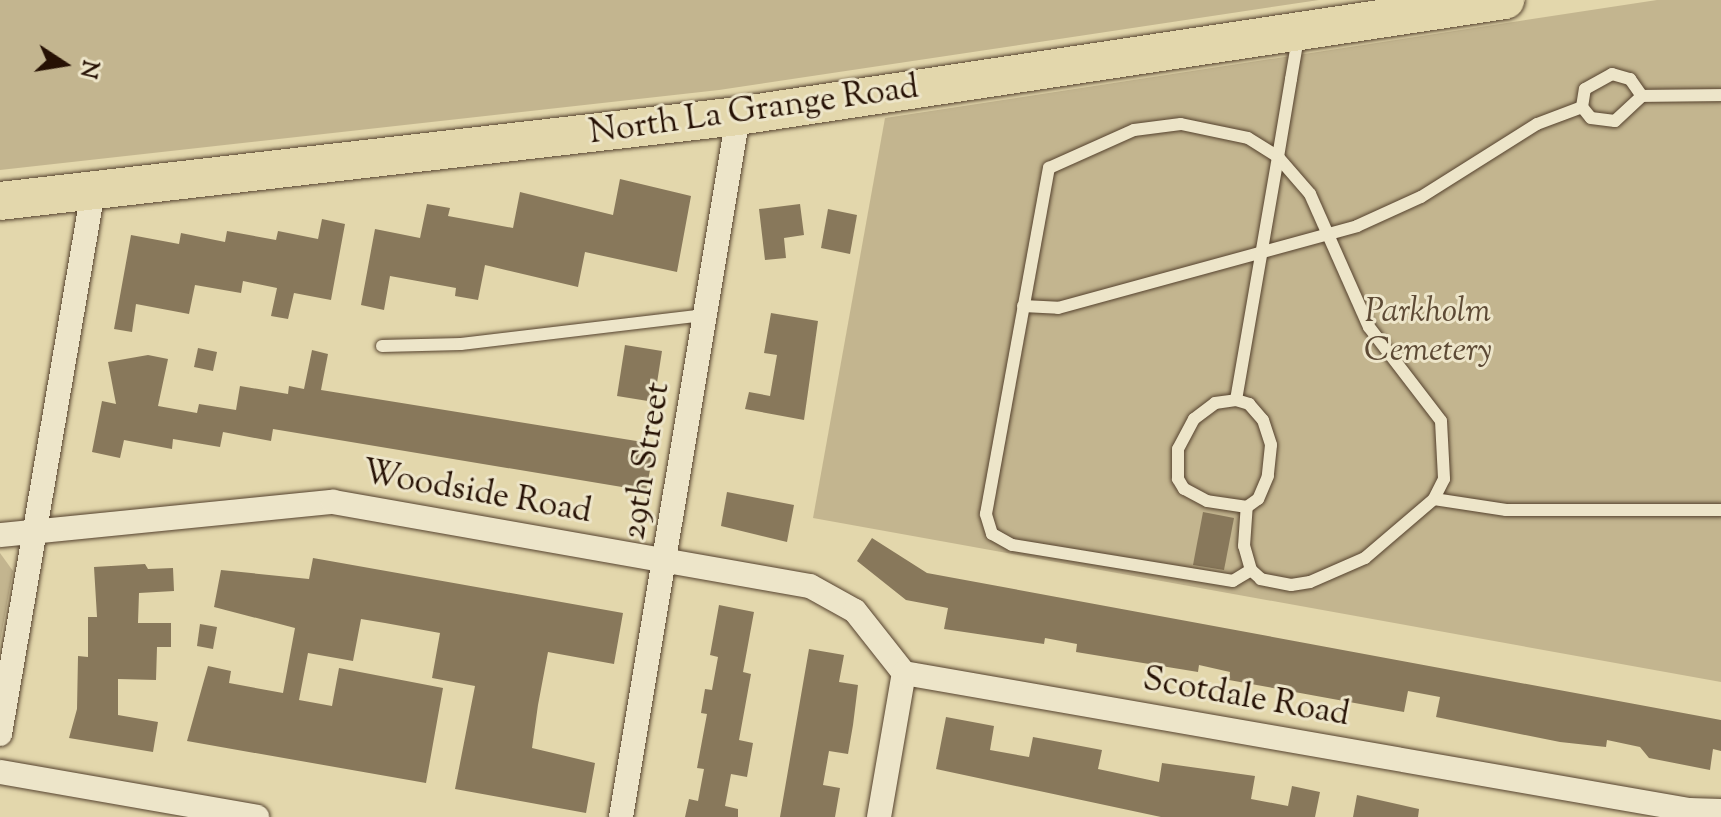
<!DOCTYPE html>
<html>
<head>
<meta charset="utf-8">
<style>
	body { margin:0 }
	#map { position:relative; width:1721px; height:817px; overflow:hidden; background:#e3d7ac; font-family:"Sorts Mill Goudy",serif }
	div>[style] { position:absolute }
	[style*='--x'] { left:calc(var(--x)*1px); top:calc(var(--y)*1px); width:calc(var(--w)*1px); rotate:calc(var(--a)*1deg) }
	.green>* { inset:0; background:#c3b58f }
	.building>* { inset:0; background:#88785b }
	.roads { filter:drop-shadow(0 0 2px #55422e) drop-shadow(0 0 2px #55422e) }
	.lane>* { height:12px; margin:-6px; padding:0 6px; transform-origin:6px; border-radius:6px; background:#ede5c9 }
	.street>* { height:24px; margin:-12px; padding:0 12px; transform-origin:12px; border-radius:12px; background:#ede5c9 }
	.primary>* { height:38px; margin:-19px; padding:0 19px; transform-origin:19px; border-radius:19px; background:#e3d7ac }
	span { translate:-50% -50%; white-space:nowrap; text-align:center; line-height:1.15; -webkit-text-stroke:6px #ede5c9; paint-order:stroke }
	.street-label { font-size:34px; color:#261104 }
	.park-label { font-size:34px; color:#5d4a35; font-style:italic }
	.north { position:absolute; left:24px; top:24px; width:80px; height:80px; -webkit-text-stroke:6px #ede5c9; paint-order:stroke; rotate:102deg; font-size:22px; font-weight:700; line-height:32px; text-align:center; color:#261104 }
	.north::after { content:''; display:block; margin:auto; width:28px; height:36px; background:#261104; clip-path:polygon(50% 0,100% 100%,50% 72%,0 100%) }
</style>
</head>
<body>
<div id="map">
	<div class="green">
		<i style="clip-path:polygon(0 0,1319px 0,719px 90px,0 170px)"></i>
		<i style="clip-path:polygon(1657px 0,1721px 0,1721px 682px,813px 518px,885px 118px)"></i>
		<i style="clip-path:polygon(0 553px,13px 571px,0 642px)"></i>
	</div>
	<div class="building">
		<i style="clip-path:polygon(620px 179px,691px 196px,677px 272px,585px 252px,578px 287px,485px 265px,478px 300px,455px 296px,456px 288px,390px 276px,384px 310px,361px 305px,375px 229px,420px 238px,427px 204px,450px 208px,448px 216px,513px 228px,520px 192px,613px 215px)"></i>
		<i style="clip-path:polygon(800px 204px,804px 235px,784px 238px,786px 258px,765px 260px,759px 209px)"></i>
		<i style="clip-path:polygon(828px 209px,857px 215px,850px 254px,821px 248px)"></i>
		<i style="clip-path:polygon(322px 219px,345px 224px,331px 300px,294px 293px,288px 319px,271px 316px,277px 288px,243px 281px,241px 293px,195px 285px,189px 314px,136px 304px,132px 332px,114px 329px,131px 235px,179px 244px,181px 233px,225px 242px,227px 231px,276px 240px,278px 231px,318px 239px)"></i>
		<i style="clip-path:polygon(771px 313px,818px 321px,804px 420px,745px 409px,749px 392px,770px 396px,777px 355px,764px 353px)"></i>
		<i style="clip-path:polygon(625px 345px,662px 351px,654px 402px,617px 396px)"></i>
		<i style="clip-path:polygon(198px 348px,217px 352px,213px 371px,194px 367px)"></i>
		<i style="clip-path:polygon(312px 350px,328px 354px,321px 390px,655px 444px,646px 491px,273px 429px,271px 441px,223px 432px,220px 447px,173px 439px,172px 449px,124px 440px,120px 458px,92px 452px,102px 401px,116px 404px,108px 362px,148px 355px,168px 359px,158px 406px,197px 413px,199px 404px,236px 410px,240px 386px,288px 394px,289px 386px,304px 389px)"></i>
		<i style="clip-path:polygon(727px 492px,794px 505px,787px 542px,721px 526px)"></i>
		<i style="clip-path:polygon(1203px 512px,1234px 518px,1224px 570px,1193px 565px)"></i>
		<i style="clip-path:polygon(872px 538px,927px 573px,1721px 720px,1721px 751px,1713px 749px,1710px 770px,1649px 758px,1640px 747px,1607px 740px,1606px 747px,1560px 742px,1436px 717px,1440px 697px,1408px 691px,1404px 712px,1229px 680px,1230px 672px,1199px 665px,1198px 672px,1076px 652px,1077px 644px,1045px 638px,1044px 644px,944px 629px,948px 608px,906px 600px,857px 561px)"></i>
		<i style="clip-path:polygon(313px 558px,623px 613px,614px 664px,548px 652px,538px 705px,532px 748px,595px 763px,586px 813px,455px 789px,475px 686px,432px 678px,440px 633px,385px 623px,361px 619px,353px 661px,308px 653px,299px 700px,332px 706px,339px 668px,443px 688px,426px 783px,187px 741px,208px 666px,231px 671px,229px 683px,283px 693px,295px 628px,214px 607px,221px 570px,309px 579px)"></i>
		<i style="clip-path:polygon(145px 564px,148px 569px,173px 568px,174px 591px,139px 593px,138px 623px,171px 623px,171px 647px,157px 647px,156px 680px,118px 679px,118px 715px,158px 722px,153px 752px,69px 738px,77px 709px,78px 656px,88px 657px,88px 617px,97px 617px,94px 567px)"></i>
		<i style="clip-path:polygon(719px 605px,754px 612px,743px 672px,751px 674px,739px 740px,753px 743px,747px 777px,731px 774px,725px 806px,738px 809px,738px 817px,685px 817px,689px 799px,698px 801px,704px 769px,697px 768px,707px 714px,701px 713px,705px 689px,712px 690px,718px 657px,710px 655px)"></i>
		<i style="clip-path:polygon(200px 624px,217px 627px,213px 649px,197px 646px)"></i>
		<i style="clip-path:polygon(809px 649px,844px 655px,839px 682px,858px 685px,853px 725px,848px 754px,829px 751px,823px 785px,840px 788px,835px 817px,780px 817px)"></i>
		<i style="clip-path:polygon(946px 717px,994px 726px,990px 750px,1029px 757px,1033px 737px,1102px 750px,1098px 769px,1159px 782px,1162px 763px,1255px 776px,1251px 799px,1288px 806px,1292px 786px,1320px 792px,1315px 817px,1161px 817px,936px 769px)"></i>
		<i style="clip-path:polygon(1357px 795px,1419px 809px,1418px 817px,1353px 817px)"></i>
	</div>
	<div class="roads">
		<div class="lane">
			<i style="--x:1582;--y:107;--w:18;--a:-81"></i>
			<i style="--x:1585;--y:89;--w:31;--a:-29"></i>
			<i style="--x:1612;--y:74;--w:19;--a:16"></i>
			<i style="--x:1630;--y:79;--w:21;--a:55"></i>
			<i style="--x:1023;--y:306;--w:35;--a:3"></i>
			<i style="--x:1058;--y:308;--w:310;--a:-15.3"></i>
			<i style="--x:1357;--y:226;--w:70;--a:-24.4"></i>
			<i style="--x:1421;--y:197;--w:137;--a:-32.2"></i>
			<i style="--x:1537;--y:124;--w:48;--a:-20.7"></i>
			<i style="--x:1582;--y:107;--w:14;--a:51"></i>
			<i style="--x:1591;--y:118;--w:24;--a:7"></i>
			<i style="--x:1615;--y:121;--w:37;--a:-43"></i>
			<i style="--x:1642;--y:96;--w:79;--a:-0.7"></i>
			<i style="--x:382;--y:346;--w:79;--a:-1.5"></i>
			<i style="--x:461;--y:344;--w:246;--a:-6.8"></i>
			<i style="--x:1236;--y:400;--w:14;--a:17"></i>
			<i style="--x:1249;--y:404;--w:21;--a:49"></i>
			<i style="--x:1263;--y:420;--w:26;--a:72"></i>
			<i style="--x:1271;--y:445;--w:31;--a:96"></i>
			<i style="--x:1268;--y:476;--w:25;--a:113"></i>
			<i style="--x:1258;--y:499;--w:14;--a:144"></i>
			<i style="--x:1434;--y:499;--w:73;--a:8.7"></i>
			<i style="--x:1506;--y:510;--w:215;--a:0"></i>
			<i style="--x:1251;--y:570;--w:21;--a:149"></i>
			<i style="--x:1233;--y:581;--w:224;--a:-170.7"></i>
			<i style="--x:1012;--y:545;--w:23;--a:-151"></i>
			<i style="--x:992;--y:534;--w:21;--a:-107"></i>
			<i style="--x:986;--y:514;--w:352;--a:-79.7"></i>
			<i style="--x:1049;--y:168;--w:93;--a:-24.1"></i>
			<i style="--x:1134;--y:130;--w:47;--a:-7.3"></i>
			<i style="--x:1181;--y:124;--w:68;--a:11.8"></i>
			<i style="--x:1248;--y:138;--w:36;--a:32"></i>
			<i style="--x:1278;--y:157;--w:49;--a:49.1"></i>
			<i style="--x:1310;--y:194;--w:145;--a:66.1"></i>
			<i style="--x:1369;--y:327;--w:118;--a:52.5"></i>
			<i style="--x:1441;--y:421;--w:58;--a:87"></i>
			<i style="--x:1444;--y:479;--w:22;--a:117"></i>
			<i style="--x:1434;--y:499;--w:91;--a:139.5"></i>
			<i style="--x:1365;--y:558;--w:60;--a:156.4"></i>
			<i style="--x:1310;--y:582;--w:19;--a:171"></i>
			<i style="--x:1291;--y:585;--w:31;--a:-169"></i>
			<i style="--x:1261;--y:579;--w:13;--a:-138"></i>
			<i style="--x:1251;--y:570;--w:25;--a:-106"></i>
			<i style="--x:1244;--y:546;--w:39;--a:-86"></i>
			<i style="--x:1247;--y:507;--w:40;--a:-171.5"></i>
			<i style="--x:1207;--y:501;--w:26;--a:-152"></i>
			<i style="--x:1184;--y:489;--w:12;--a:-121"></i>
			<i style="--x:1178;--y:479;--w:30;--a:-90"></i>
			<i style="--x:1178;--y:449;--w:34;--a:-62"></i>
			<i style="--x:1194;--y:419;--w:26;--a:-37"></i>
			<i style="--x:1215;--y:403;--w:21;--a:-8"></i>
			<i style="--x:1236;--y:400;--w:247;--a:-80.2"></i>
			<i style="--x:1278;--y:157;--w:79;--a:-80.5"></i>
			<i style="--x:1291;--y:79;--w:42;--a:-80.3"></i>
		</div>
		<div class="street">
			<i style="--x:0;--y:535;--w:335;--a:-5.7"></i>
			<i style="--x:333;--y:502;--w:484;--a:10"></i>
			<i style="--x:810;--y:586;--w:51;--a:29.1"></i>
			<i style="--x:855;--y:611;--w:79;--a:51.7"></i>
			<i style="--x:0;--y:734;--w:551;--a:-80.28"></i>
			<i style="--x:0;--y:772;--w:261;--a:9.9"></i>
			<i style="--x:621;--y:817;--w:711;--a:-80.52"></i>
			<i style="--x:879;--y:817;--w:146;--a:-80.2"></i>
			<i style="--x:904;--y:673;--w:797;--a:9.9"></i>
			<i style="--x:1689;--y:810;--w:32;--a:2"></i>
		</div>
		<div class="primary">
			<i style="--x:0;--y:201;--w:743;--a:-6.57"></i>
			<i style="--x:738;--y:116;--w:776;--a:-8.6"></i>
		</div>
	</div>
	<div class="street-label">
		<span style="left:754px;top:111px;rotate:-8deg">North La Grange Road</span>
		<span style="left:647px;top:461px;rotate:-81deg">29th Street</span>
		<span style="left:477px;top:493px;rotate:10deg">Woodside Road</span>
		<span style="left:1246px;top:698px;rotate:10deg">Scotdale Road</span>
	</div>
	<div class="park-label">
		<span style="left:1428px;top:332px">Parkholm<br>Cemetery</span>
	</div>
	<div class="north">N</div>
</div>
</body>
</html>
